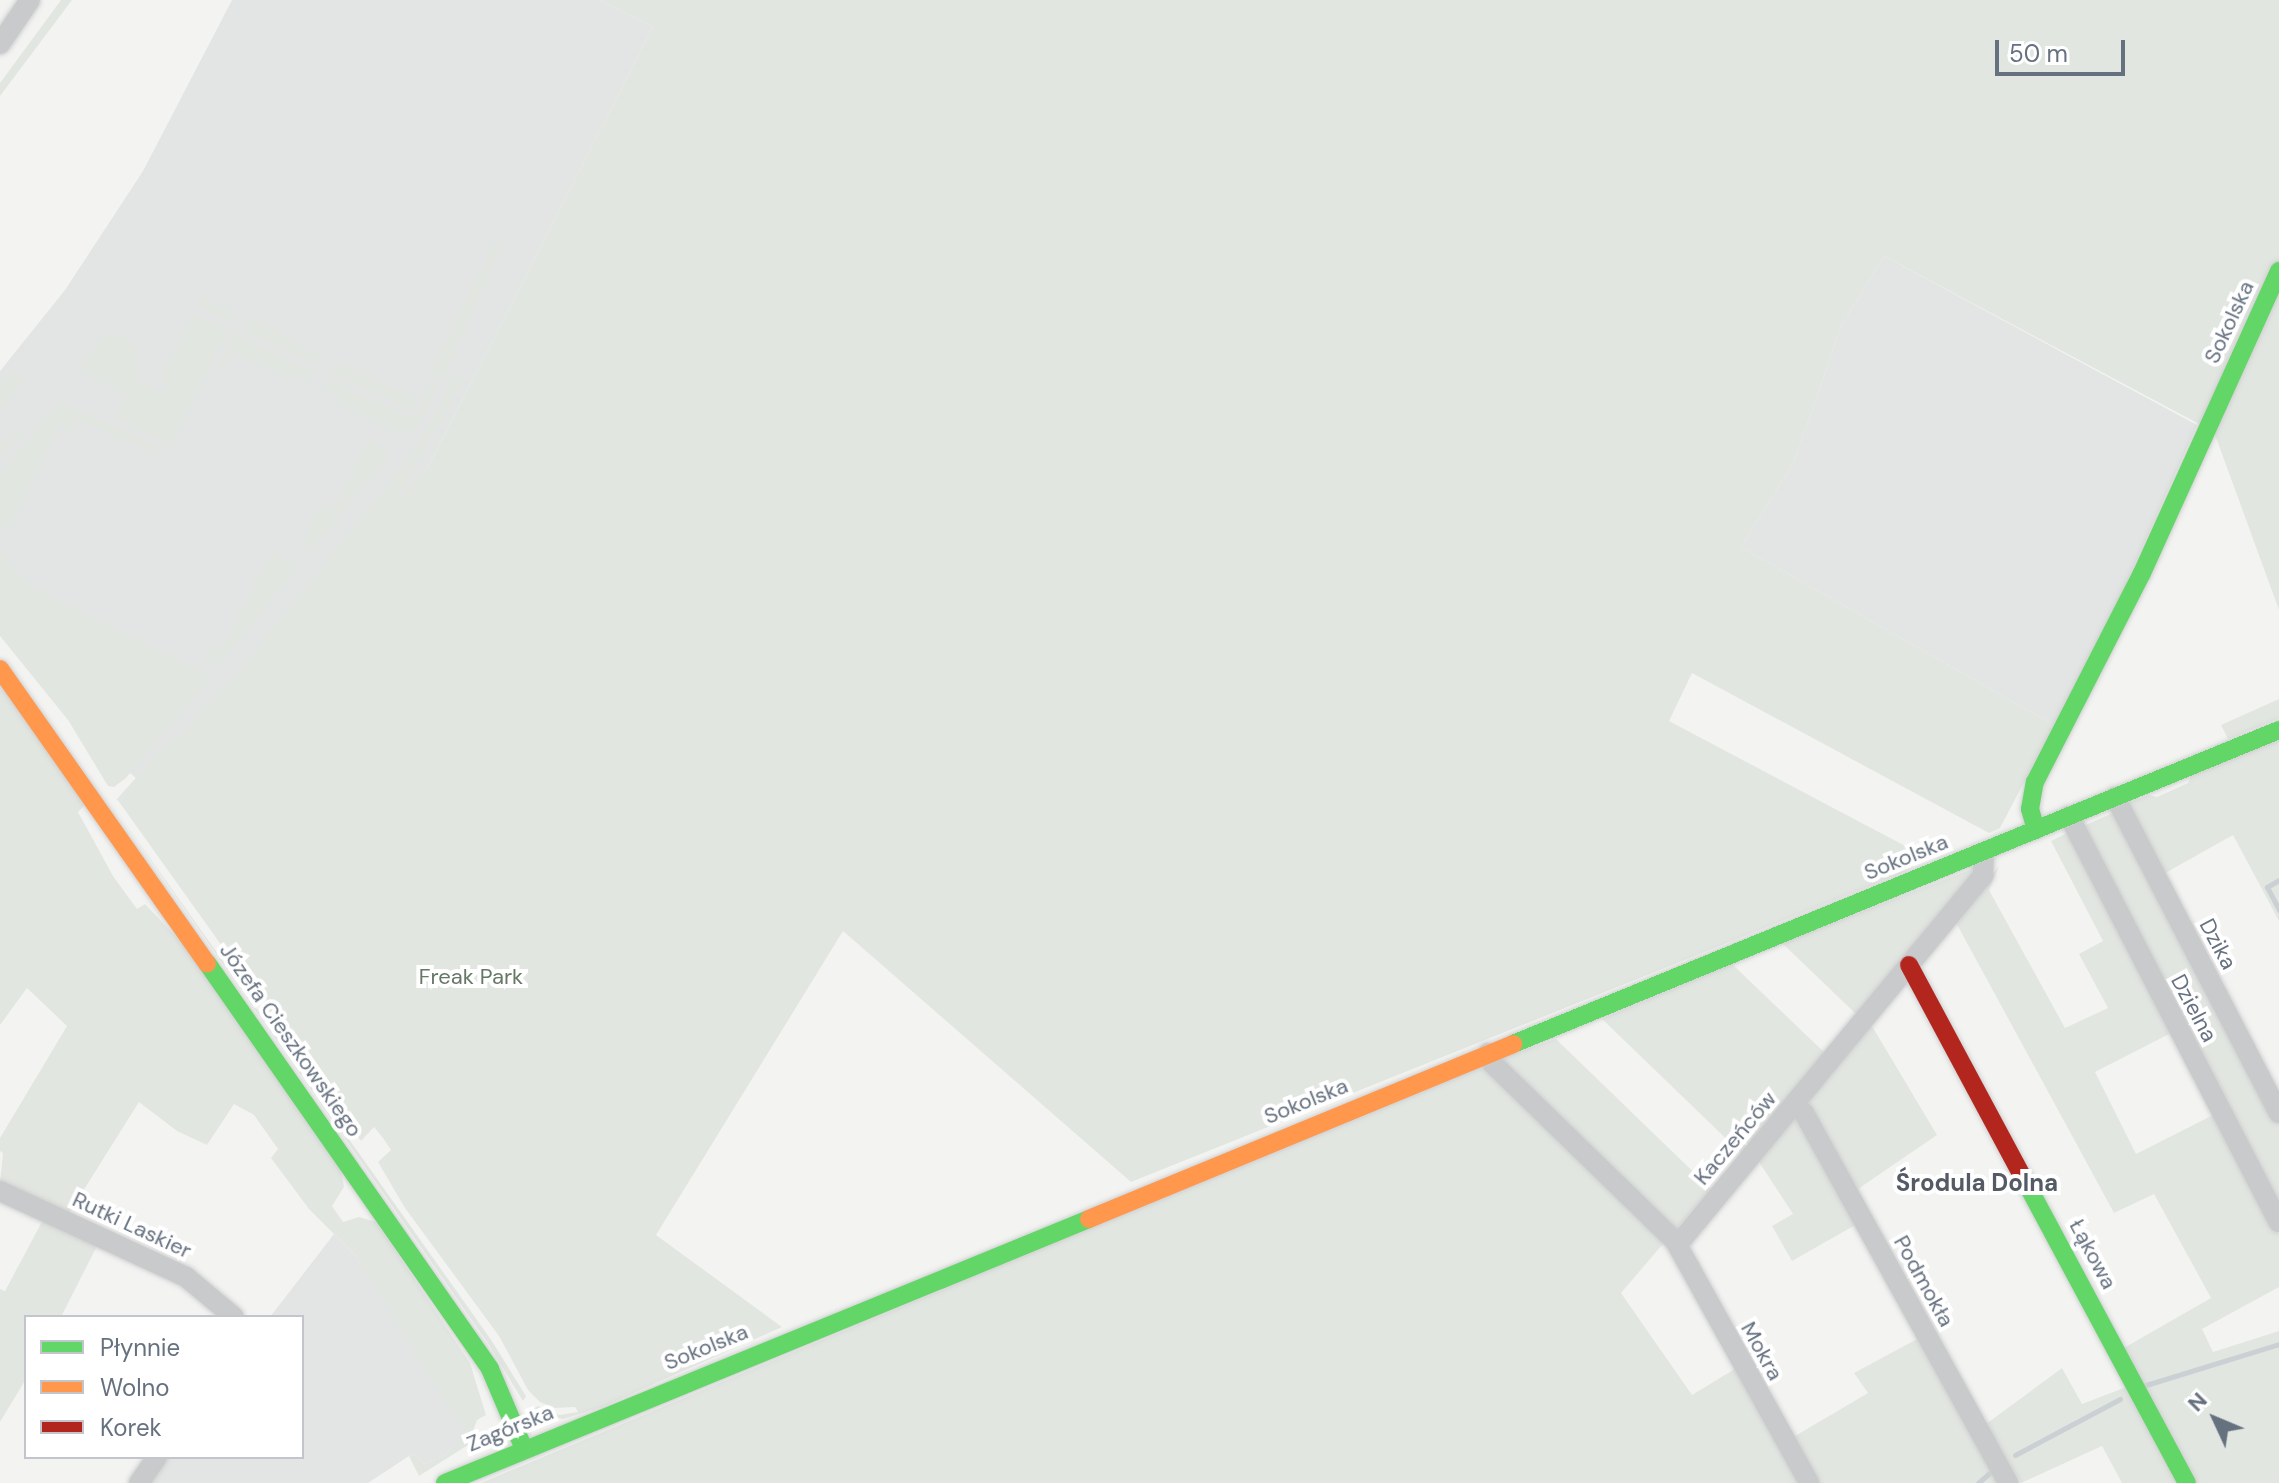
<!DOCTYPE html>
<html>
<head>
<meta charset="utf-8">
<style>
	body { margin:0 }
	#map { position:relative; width:2279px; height:1483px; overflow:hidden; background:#f3f4f2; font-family:"DM Sans",sans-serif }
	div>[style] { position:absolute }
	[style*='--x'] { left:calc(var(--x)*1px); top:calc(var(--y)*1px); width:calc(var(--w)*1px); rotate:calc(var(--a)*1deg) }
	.built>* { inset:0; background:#e3e5e5 }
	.green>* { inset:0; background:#e2e6e1 }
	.stream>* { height:5px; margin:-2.5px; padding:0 2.5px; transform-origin:2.5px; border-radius:2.5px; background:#cad0d3 }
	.roads { filter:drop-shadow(0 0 2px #cfd0d0) drop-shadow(0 0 2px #cfd0d0) }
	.street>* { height:20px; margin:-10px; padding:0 10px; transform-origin:10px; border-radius:10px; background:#c9cacc }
	.fast>* { height:18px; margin:-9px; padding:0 9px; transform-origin:9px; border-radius:9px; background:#63d668 }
	.slow>* { height:18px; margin:-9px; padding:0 9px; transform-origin:9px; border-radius:9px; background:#ff974d }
	.jam>* { height:18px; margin:-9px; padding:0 9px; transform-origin:9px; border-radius:9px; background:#b3261e }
	span { translate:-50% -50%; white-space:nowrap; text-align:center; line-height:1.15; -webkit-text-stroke:8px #fff; paint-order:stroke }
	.street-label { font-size:22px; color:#667180 }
	.park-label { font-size:22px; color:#667765 }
	.neighbourhood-label { font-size:24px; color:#545b65; font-weight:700 }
	.legend { position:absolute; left:24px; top:1315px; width:280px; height:144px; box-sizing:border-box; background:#fff; border:2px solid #c2c6cc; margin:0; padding:10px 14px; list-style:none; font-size:24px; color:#667180 }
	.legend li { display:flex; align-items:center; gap:16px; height:40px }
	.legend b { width:40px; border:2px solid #c2c6cc }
	.north { position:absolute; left:2175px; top:1379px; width:80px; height:80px; -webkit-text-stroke:6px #fff; paint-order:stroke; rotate:314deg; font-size:22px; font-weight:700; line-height:32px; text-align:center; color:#667180 }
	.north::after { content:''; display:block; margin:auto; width:28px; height:36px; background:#667180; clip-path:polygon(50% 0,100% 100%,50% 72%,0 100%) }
	.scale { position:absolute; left:1995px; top:40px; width:130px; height:36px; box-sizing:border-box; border:4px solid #667180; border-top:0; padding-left:10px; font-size:24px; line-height:28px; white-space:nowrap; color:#667180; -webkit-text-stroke:6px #fff; paint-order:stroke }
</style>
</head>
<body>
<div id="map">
	<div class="built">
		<i style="clip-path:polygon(232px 0,599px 0,653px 27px,429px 465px,153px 793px,130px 773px,0 591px,0 371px,65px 290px,143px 171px)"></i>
		<i style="clip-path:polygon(1884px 256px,2197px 425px,2102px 637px,2054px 725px,1741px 547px,1794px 462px,1841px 327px)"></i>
		<i style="clip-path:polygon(334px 1234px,356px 1256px,391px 1309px,466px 1434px,445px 1455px,424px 1464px,416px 1454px,409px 1456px,368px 1483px,149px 1483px,168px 1457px,302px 1457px,302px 1317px,270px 1317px)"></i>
	</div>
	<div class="green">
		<i style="clip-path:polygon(61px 0,72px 0,0 96px,0 83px)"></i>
		<i style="clip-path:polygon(599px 0,2279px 0,2279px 610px,2214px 432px,1884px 256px,1841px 327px,1794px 462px,1741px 547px,2054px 725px,2000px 828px,1989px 833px,1692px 673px,1669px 721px,1928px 858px,1904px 872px,1131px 1182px,843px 931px,656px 1235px,782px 1327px,602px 1407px,563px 1419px,540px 1414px,533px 1409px,538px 1406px,559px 1415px,578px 1412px,575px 1407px,555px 1408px,540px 1402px,528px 1390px,499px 1336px,405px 1208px,378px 1162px,391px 1150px,383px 1138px,374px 1127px,361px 1141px,117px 799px,174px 735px,180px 738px,223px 686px,229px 684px,415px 451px,455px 376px,464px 380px,394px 504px,429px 465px,653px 27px)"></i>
		<i style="clip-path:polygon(494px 243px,502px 248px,442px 379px,431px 373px)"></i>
		<i style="clip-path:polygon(202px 297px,232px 312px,228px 321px,198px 306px)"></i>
		<i style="clip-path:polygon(194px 314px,229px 330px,171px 446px,116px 419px,128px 394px,85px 373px,81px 362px,103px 336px,122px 333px,136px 350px,139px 384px,148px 384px,149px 388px,165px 392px,164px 375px)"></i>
		<i style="clip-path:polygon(249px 321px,256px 321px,322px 357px,317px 365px,245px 330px)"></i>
		<i style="clip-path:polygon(235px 333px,314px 372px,311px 381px,299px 375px,295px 381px,233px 351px,213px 385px,210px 385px)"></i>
		<i style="clip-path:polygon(337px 363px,415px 399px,410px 409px,332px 373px)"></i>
		<i style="clip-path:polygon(10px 371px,24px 382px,0 411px,0 383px)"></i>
		<i style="clip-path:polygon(329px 379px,406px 416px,416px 414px,431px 383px,438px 387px,417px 427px,402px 434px,335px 400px,337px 393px,324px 388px)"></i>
		<i style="clip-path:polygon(61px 401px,160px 449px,157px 454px,77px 420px,71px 432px,59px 426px,7px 531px,18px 538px,14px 539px,0 525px,0 474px)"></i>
		<i style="clip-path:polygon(20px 429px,22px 434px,6px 455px,0 450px,0 443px)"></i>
		<i style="clip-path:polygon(369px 441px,386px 450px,388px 456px,312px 550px,303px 546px,320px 505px,333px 511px)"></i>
		<i style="clip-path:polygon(0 550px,31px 586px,211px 676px,126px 778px,114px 787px,108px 786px,68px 720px,0 636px)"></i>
		<i style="clip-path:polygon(271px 552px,293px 564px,295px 571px,220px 664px,206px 657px,207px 646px,220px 652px)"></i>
		<i style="clip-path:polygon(0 685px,85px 805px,78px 812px,113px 876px,137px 909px,145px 904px,183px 944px,341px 1170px,344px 1187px,332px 1206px,343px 1222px,359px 1217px,376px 1222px,470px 1363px,486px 1415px,477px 1420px,468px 1445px,419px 1476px,409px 1456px,416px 1454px,424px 1464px,445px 1455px,465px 1434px,356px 1256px,309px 1209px,271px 1158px,278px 1149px,254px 1115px,234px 1104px,207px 1145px,177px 1131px,139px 1102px,68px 1215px,0 1182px,3px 1153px,0 1151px,0 1138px,67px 1026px,27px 988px,0 1025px)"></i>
		<i style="clip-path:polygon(2279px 699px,2279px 718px,2228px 739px,2221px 725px)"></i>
		<i style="clip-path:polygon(2279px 740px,2279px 921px,2233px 835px,2160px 876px,2128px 803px,2149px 795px,2157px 797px,2188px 783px,2191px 776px)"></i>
		<i style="clip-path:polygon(110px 802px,492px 1341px,526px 1396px,523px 1401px,488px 1343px)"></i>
		<i style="clip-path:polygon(2115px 812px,2279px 1121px,2279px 1210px,2079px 828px)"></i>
		<i style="clip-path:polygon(2067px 833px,2173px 1032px,2095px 1072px,2136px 1154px,2217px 1113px,2279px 1235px,2279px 1287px,2202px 1329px,2213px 1352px,2279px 1331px,2279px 1483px,2194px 1483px,2122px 1349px,2211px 1298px,2154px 1194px,2114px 1213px,1954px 919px,1999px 866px,1989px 890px,2065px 1028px,2108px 1008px,2079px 954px,2103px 941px,2051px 841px)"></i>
		<i style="clip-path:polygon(1980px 866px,1858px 1016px,1782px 943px)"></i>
		<i style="clip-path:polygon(1732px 964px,1825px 1053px,1742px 1154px,1602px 1019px)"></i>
		<i style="clip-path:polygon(1869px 1021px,1937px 1135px,1858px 1189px,1810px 1112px,1808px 1097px)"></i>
		<i style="clip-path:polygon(1556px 1039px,1711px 1189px,1674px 1231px,1497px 1060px)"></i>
		<i style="clip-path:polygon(1485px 1063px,1668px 1238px,1621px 1293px,1692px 1395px,1751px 1359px,1795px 1436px,1868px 1393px,1854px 1373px,1919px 1338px,1999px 1483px,481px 1483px)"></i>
		<i style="clip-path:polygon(1793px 1119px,1804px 1123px,1857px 1224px,1792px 1261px,1772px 1226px,1793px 1214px,1759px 1162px)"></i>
		<i style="clip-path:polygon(44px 1218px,93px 1242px,96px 1248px,61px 1317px,26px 1317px,26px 1379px,0 1422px,0 1289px,5px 1291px)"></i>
		<i style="clip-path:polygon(2062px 1368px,2082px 1404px,2129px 1386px,2182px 1483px,2122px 1483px,2102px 1446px,2021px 1483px,1986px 1424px)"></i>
	</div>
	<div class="stream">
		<i style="--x:2279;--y:880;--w:14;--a:150"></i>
		<i style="--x:2267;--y:887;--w:26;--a:62"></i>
		<i style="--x:2146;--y:1385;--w:139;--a:-17.1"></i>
		<i style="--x:2015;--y:1455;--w:119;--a:-28.1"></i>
		<i style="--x:1978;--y:1483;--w:20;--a:-41"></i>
	</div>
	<div class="roads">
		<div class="street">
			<i style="--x:0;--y:44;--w:53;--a:-55.7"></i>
			<i style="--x:2115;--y:797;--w:356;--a:62.6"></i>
			<i style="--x:2069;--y:816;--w:457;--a:62.7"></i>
			<i style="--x:1488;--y:1053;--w:11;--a:68"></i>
			<i style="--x:1492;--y:1063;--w:255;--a:44.2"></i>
			<i style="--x:1675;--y:1241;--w:277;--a:61"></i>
			<i style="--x:1795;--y:1105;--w:12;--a:42"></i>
			<i style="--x:1804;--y:1113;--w:423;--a:61.1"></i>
			<i style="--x:0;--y:1191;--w:205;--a:24.8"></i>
			<i style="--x:186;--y:1277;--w:62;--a:39.8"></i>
			<i style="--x:1675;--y:1241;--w:10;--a:-24"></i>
			<i style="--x:1684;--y:1237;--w:470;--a:-50.4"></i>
			<i style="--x:1983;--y:875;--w:23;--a:-88"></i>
			<i style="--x:139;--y:1483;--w:32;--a:-55"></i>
		</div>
		<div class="fast">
			<i style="--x:2036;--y:830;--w:22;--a:-106"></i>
			<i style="--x:2030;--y:809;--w:27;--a:-80"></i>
			<i style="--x:2035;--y:782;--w:235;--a:-62.9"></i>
			<i style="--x:2142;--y:573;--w:332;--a:-65.6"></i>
			<i style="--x:207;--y:963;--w:495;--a:55.1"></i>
			<i style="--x:490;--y:1369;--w:87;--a:67"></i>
			<i style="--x:1513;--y:1044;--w:828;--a:-22.29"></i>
			<i style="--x:2025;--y:1181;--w:343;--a:61.8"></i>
			<i style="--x:445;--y:1483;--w:696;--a:-22.29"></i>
		</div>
		<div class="slow">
			<i style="--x:0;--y:669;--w:360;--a:54.9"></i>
			<i style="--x:1089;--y:1219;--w:459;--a:-22.4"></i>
		</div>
		<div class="jam">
			<i style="--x:1909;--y:965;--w:245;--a:61.8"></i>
		</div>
	</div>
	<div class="street-label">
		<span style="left:2229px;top:322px;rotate:-65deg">Sokolska</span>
		<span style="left:1906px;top:857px;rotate:-22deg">Sokolska</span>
		<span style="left:2218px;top:944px;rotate:62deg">Dzika</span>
		<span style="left:2194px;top:1008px;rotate:62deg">Dzielna</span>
		<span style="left:291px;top:1040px;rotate:55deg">Józefa Cieszkowskiego</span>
		<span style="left:1306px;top:1101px;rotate:-22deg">Sokolska</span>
		<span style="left:1735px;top:1138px;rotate:-50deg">Kaczeńców</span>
		<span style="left:132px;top:1225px;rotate:25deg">Rutki Laskier</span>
		<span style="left:2093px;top:1254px;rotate:62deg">Łąkowa</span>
		<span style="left:1924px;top:1281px;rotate:61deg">Podmokła</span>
		<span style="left:706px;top:1347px;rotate:-22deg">Sokolska</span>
		<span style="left:1762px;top:1351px;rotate:61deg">Mokra</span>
		<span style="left:510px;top:1428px;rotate:-22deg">Zagórska</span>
	</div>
	<div class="park-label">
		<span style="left:471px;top:977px">Freak Park</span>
	</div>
	<div class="neighbourhood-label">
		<span style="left:1977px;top:1183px">Środula Dolna</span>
	</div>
	<ul class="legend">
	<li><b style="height:10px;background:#63d668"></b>Płynnie</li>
	<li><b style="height:10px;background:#ff974d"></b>Wolno</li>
	<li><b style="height:10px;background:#b3261e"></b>Korek</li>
	</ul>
	<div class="north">N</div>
	<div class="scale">50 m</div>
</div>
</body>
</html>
